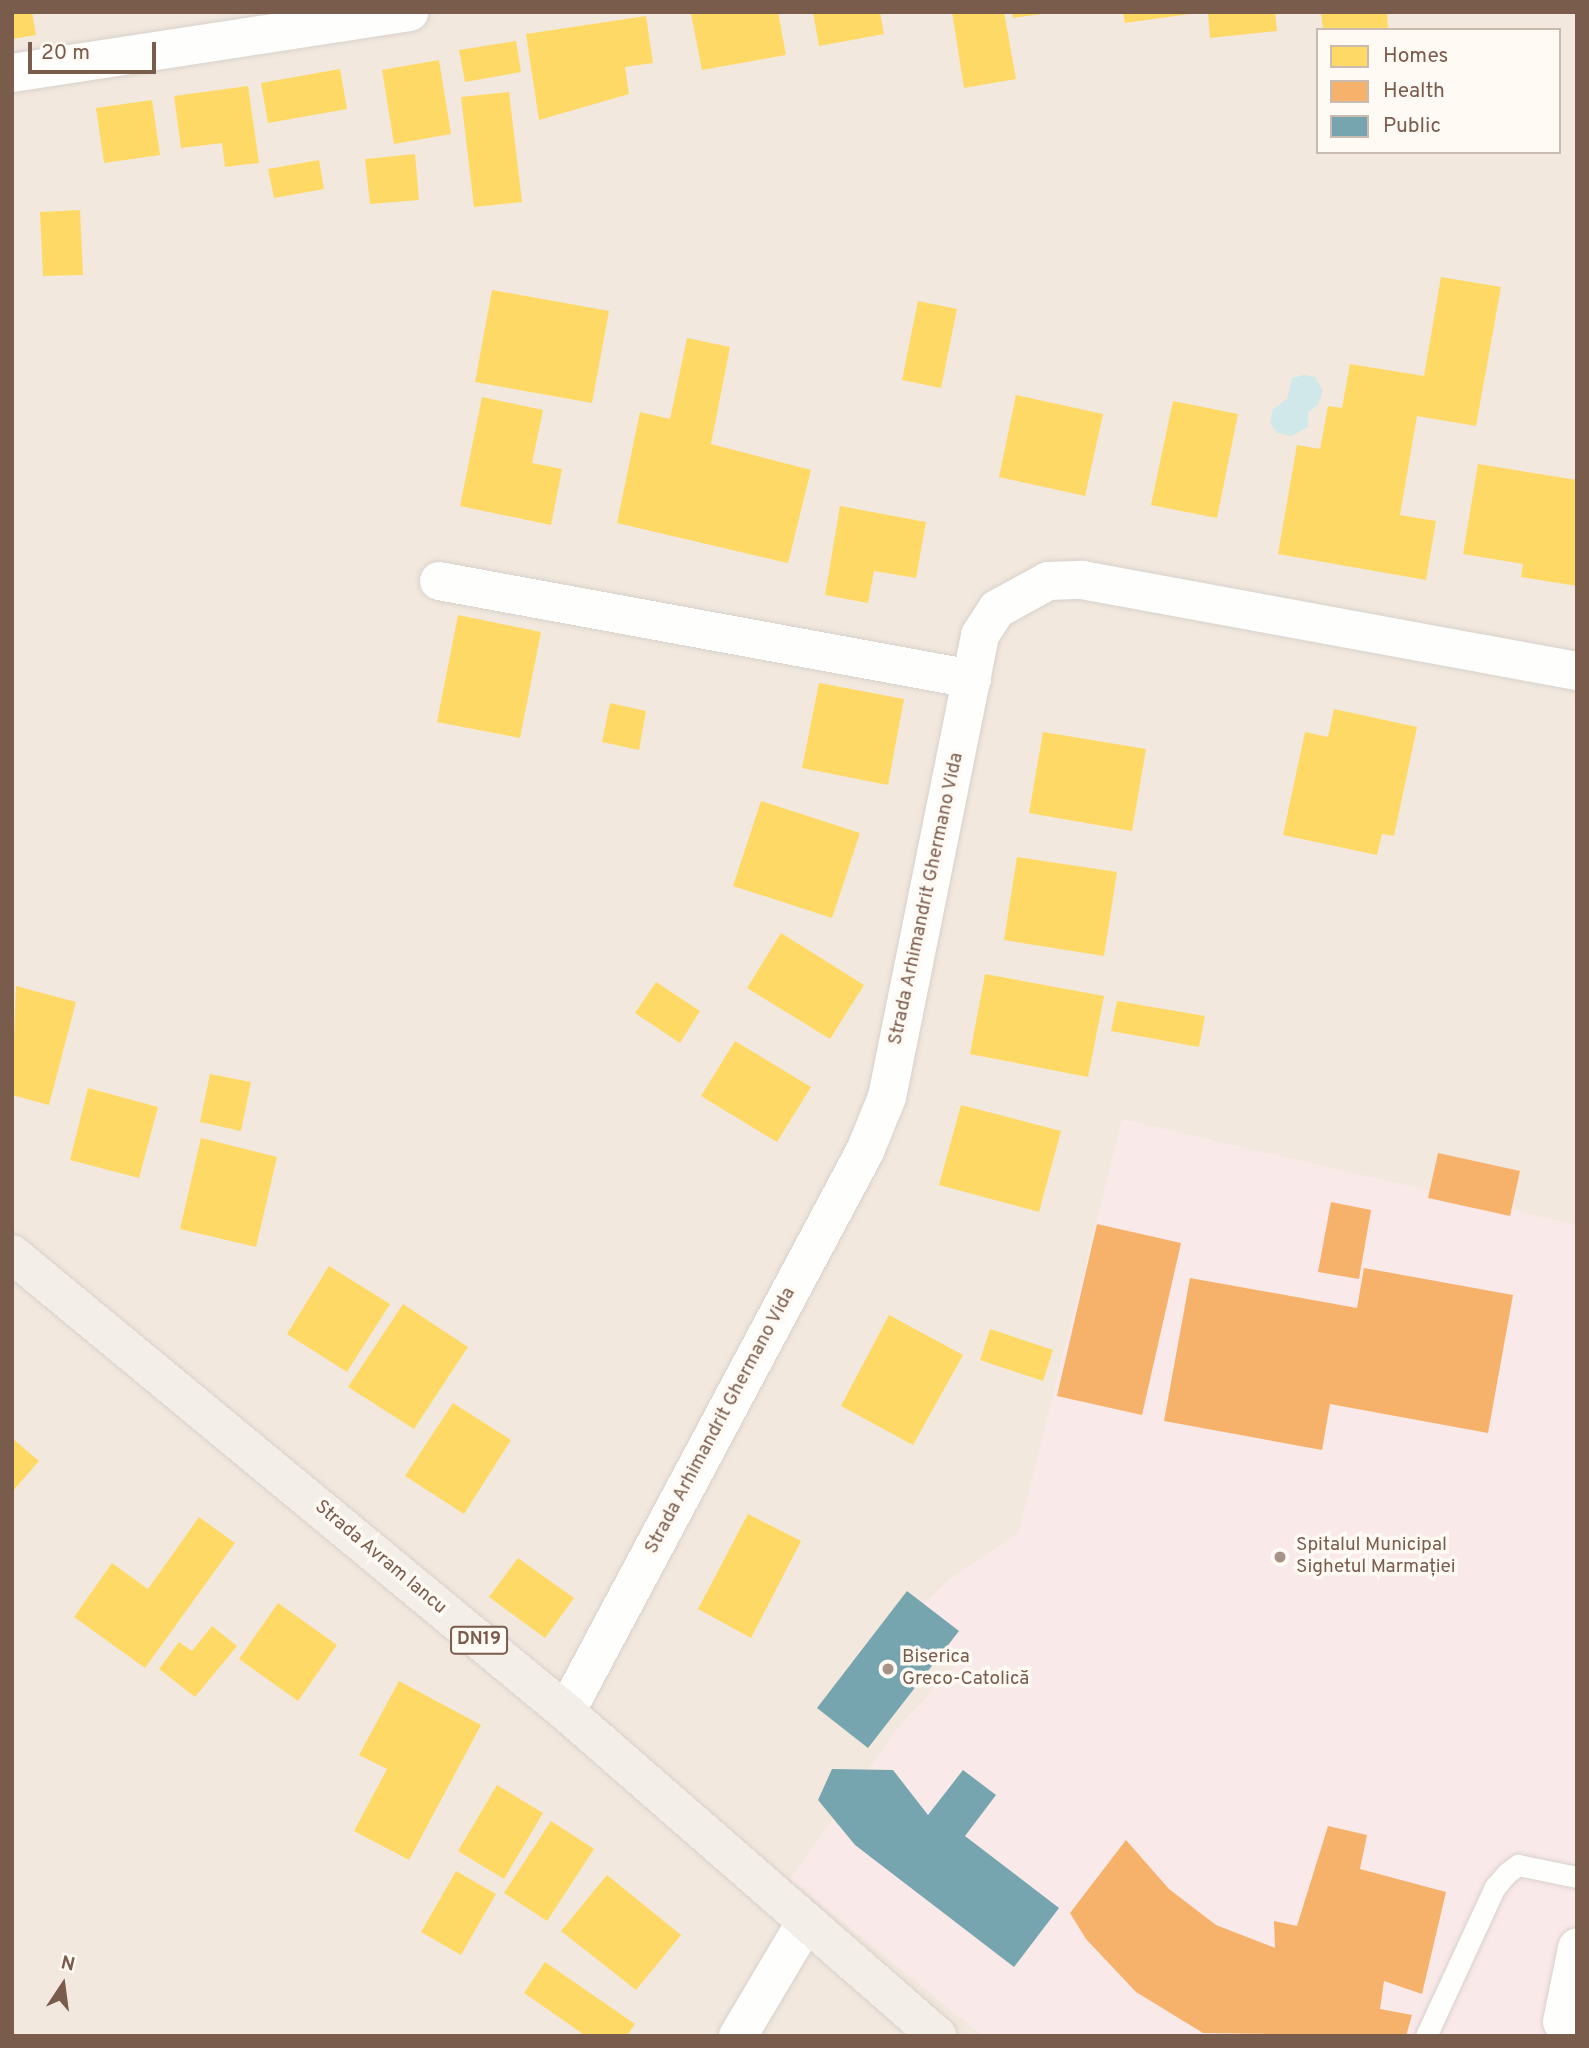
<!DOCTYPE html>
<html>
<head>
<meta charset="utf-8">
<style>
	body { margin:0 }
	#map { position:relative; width:1589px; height:2048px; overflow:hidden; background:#f9f5f0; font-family:Overpass,sans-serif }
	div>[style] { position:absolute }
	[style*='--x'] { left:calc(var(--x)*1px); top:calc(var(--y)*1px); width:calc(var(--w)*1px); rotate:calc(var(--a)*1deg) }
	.residential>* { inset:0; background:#f2e8de }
	.medical>* { inset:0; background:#fae9e9 }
	.water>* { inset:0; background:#d0e8ea }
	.homes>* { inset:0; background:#ffd966 }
	.health>* { inset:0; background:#f6b26b }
	.public>* { inset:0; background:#76a5af }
	.roads { filter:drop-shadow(0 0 2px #d7d1cb) drop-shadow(0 0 2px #d7d1cb) }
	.service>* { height:21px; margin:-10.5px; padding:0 10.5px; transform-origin:10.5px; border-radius:10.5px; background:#fefefd }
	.minor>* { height:38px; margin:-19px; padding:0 19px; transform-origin:19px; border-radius:19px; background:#fefefd }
	.secondary>* { height:38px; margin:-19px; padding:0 19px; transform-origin:19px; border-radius:19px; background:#fefefd }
	.primary>* { height:38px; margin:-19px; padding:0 19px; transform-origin:19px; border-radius:19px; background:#f3eee8 }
	.dots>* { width:19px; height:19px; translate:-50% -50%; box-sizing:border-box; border:4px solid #fffaf3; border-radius:50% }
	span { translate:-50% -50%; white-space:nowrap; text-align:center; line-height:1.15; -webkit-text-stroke:7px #fffaf3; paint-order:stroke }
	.shield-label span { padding:2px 5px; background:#fffaf3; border:2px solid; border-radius:5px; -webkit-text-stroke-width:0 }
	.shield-label { font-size:18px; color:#7a5c4d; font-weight:700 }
	.street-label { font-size:19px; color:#7a5c4d }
	.poi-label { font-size:19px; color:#7a5c4d }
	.left { translate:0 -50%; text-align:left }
	.frame { position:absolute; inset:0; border:14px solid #7a5c4d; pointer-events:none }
	.legend { position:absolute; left:1316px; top:28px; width:245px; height:126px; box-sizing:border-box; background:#fffaf3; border:2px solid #cabbb1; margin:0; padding:9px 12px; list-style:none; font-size:21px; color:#7a5c4d }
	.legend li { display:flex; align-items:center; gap:14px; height:35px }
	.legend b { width:35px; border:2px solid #cabbb1 }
	.north { position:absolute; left:28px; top:1950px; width:70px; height:70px; -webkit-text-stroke:5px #fffaf3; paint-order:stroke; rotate:13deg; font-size:19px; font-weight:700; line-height:28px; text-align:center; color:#7a5c4d }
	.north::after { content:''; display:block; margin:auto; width:24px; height:32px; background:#7a5c4d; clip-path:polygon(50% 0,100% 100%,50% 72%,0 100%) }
	.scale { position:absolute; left:28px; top:42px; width:128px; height:32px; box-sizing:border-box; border:4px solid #7a5c4d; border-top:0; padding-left:9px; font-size:21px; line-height:24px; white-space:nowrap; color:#7a5c4d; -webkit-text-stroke:5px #fffaf3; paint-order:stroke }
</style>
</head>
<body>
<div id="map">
	<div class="residential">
		<i style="clip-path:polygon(evenodd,12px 12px,1577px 12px,1577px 2036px,12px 2036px,12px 12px,1318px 30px,1559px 30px,1559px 152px,1318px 152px,1318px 30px)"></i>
	</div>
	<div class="medical">
		<i style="clip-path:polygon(1122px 1119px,1577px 1225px,1577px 2036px,983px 2036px,790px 1879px,900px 1725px,962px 1658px,911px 1617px,948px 1580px,1018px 1534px)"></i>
	</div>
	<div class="water">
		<i style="clip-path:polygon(1304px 375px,1315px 377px,1323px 391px,1318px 405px,1308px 412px,1308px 427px,1292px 436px,1277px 433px,1270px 423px,1273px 409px,1287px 399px,1292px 378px)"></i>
	</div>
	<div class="homes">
		<i style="clip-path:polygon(12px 12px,32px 12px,36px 35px,12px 39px)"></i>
		<i style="clip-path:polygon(778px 12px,786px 55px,702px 70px,691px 14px)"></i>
		<i style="clip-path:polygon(813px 12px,880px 12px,884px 34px,819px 46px)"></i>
		<i style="clip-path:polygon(952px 12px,1004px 12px,1016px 79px,964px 88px)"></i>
		<i style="clip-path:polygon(1012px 12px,1042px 12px,1042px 14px,1013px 18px)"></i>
		<i style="clip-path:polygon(1123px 12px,1190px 12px,1190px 14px,1125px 23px)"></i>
		<i style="clip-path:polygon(1208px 12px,1275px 12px,1277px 31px,1210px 38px)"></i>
		<i style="clip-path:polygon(1321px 12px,1387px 12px,1388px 30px,1323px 30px)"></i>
		<i style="clip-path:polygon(646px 16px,653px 63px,625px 67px,629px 94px,539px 120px,526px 34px)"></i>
		<i style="clip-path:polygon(516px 41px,521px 72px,465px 82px,459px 50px)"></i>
		<i style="clip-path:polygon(439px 60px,451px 134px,394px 144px,382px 70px)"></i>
		<i style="clip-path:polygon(340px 69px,347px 109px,268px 123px,261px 83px)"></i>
		<i style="clip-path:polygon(248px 86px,259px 163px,225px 167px,222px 143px,181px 148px,174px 96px)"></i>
		<i style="clip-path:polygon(509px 92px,522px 202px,474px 207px,461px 97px)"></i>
		<i style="clip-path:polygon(152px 100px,160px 155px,104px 163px,96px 108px)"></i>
		<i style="clip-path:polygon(415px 154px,419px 200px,370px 204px,365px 159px)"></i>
		<i style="clip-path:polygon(319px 160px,324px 189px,274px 198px,268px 169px)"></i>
		<i style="clip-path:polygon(80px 210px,83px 275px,43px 276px,40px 212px)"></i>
		<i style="clip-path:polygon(1441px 277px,1501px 287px,1476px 426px,1417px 416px,1400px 515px,1436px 521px,1426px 580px,1278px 554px,1297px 445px,1320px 449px,1328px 406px,1342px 408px,1350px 364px,1424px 376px)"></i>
		<i style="clip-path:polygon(492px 290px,609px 311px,592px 403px,475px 382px)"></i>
		<i style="clip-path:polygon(918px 301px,957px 309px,941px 388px,902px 380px)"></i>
		<i style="clip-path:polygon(687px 338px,730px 347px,711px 444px,811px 470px,788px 563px,617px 523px,640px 412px,670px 419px)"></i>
		<i style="clip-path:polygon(1016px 395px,1103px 414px,1085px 496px,999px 477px)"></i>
		<i style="clip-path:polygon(482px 397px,543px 410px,532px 463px,562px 469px,551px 525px,460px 506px)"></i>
		<i style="clip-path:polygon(1173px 401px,1238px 414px,1217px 518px,1151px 505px)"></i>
		<i style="clip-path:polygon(1478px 464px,1577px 480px,1577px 586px,1521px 577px,1523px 564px,1463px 554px)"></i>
		<i style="clip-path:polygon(840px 506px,926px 522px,916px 578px,874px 571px,868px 603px,825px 595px)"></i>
		<i style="clip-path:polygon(458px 615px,541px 632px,520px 738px,437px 722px)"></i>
		<i style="clip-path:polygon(819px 683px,904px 699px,888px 785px,802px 768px)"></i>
		<i style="clip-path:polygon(610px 703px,646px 711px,639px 750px,602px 742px)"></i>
		<i style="clip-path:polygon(1334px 709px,1417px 727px,1394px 836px,1382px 834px,1377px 855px,1283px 835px,1305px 732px,1328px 737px)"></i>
		<i style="clip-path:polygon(1043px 732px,1146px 749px,1132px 831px,1029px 813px)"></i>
		<i style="clip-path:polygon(761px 801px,860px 833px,832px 918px,733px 886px)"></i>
		<i style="clip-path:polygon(1017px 857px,1117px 872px,1104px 956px,1004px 940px)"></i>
		<i style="clip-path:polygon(781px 933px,864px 985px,830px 1039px,747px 988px)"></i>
		<i style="clip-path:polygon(985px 974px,1104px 996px,1088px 1077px,970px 1054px)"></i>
		<i style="clip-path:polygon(656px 982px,700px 1011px,680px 1043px,635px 1013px)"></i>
		<i style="clip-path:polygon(16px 986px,76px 1002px,49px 1105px,12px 1095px)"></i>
		<i style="clip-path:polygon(1117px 1001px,1205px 1016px,1199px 1047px,1111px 1031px)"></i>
		<i style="clip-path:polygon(735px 1041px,811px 1087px,777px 1142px,701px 1096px)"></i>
		<i style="clip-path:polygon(210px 1074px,251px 1082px,241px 1131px,200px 1122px)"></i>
		<i style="clip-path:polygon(88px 1088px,158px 1107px,139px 1178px,70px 1160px)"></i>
		<i style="clip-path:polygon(961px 1105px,1061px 1131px,1039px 1212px,939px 1185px)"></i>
		<i style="clip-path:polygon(201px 1138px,277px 1157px,256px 1247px,180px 1229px)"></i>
		<i style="clip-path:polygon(329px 1266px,390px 1304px,347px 1372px,287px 1334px)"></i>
		<i style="clip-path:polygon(403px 1304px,468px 1347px,414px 1429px,348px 1387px)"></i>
		<i style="clip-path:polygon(889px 1315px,963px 1355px,913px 1445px,841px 1406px)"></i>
		<i style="clip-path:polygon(990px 1329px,1053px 1350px,1043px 1381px,980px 1360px)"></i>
		<i style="clip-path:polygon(453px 1403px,511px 1440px,464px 1514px,405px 1476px)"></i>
		<i style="clip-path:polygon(12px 1438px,39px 1461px,12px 1492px)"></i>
		<i style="clip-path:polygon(748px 1514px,801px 1541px,751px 1638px,698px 1609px)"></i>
		<i style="clip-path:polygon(199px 1517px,235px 1543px,145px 1668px,74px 1617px,112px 1563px,148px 1589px)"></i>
		<i style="clip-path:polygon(518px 1558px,574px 1598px,545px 1638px,489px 1597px)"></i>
		<i style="clip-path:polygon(278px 1603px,337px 1645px,298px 1701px,239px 1659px)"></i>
		<i style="clip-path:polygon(212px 1626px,237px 1646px,195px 1697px,159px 1669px,179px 1642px,192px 1651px)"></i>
		<i style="clip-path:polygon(399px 1681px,481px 1725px,409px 1860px,354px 1831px,387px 1769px,359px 1755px)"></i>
		<i style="clip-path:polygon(497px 1785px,543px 1813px,504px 1879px,458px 1851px)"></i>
		<i style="clip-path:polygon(551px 1821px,594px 1849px,547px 1921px,504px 1893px)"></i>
		<i style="clip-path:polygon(456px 1871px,496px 1894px,461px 1955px,421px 1932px)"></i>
		<i style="clip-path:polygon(607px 1875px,681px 1935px,636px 1990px,561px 1931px)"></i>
		<i style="clip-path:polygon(545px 1962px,635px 2024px,627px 2036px,586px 2036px,524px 1993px)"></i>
	</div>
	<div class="health">
		<i style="clip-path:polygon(1438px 1153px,1520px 1171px,1510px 1216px,1428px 1198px)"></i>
		<i style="clip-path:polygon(1331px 1202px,1371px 1210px,1359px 1279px,1318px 1272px)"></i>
		<i style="clip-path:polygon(1097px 1224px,1181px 1243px,1142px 1415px,1057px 1396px)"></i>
		<i style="clip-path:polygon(1364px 1268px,1513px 1295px,1488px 1433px,1330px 1404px,1322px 1450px,1164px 1421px,1190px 1278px,1357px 1308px)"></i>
		<i style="clip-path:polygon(1328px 1826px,1367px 1835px,1360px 1869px,1446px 1892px,1422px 1994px,1384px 1981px,1380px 2009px,1412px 2015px,1406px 2036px,1203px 2033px,1136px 1992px,1086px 1939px,1070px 1913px,1126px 1840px,1169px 1889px,1216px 1925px,1275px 1948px,1274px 1921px,1297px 1926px)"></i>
	</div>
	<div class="public">
		<i style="clip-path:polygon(907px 1591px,959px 1631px,868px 1748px,817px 1708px)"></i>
		<i style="clip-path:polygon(832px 1769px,893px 1770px,928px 1815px,963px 1770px,996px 1795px,965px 1836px,1059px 1908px,1014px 1967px,855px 1845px,818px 1800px)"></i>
	</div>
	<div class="roads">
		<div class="service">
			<i style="--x:1426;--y:2036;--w:164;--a:-65.2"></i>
			<i style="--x:1495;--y:1887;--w:18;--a:-49"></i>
			<i style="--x:1507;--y:1873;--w:14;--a:-36"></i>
			<i style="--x:1518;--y:1865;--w:60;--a:11.5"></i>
		</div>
		<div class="minor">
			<i style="--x:439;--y:581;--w:542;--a:10.42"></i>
			<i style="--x:566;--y:1712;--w:636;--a:-61.94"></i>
			<i style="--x:865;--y:1151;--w:58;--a:-67.8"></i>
			<i style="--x:887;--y:1097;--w:471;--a:-78.6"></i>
			<i style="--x:980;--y:635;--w:31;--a:-57"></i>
			<i style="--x:997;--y:609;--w:58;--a:-28.8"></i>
			<i style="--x:1048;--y:581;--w:34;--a:-2"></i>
			<i style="--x:1082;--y:580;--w:503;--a:10.42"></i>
			<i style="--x:1562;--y:2022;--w:76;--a:-78.5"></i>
			<i style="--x:738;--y:2036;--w:131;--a:-59.3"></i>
		</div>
		<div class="secondary">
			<i style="--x:12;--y:73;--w:402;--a:-8.7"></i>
		</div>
		<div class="primary">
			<i style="--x:12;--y:1254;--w:719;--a:39.58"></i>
			<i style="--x:566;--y:1712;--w:493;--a:41.1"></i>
		</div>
	</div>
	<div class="dots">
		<i style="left:1280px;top:1557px;background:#a69286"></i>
		<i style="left:888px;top:1669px;background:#a69286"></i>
	</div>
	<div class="shield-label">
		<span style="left:479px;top:1640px">DN19</span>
	</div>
	<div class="street-label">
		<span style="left:927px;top:899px;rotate:-78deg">Strada Arhimandrit Ghermano Vida</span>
		<span style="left:721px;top:1421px;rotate:-62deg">Strada Arhimandrit Ghermano Vida</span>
		<span style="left:380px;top:1558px;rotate:40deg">Strada Avram Iancu</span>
	</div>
	<div class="poi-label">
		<span class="left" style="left:1296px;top:1557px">Spitalul Municipal<br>Sighetul Marmației</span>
		<span class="left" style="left:902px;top:1669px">Biserica<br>Greco-Catolică</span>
	</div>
	<div class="frame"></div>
	<ul class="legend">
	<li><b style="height:19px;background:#ffd966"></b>Homes</li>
	<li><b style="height:19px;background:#f6b26b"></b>Health</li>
	<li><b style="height:19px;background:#76a5af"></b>Public</li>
	</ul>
	<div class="north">N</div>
	<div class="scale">20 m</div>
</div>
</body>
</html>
